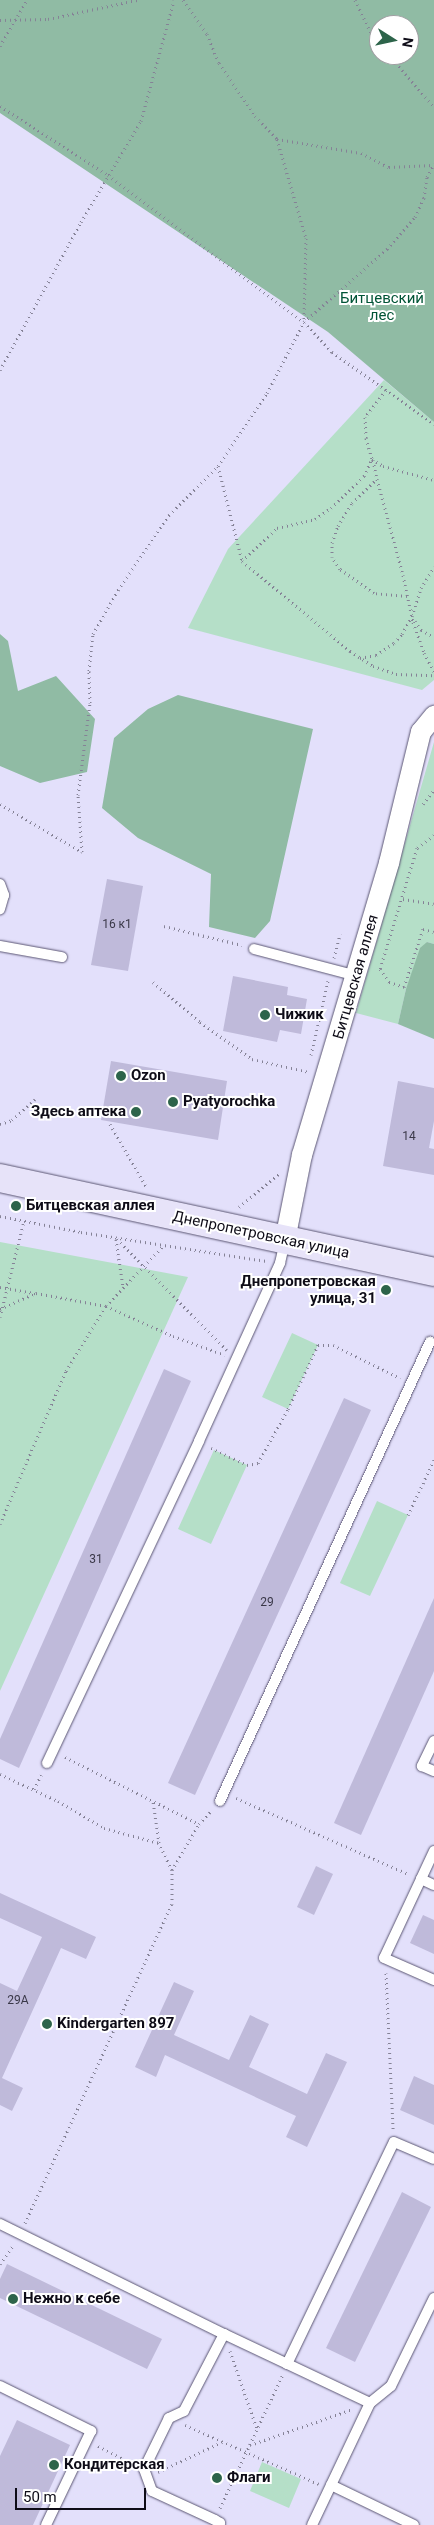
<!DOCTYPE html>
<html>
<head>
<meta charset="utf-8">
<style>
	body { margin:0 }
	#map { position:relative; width:434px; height:2525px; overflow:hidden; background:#e3e0fb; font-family:Roboto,sans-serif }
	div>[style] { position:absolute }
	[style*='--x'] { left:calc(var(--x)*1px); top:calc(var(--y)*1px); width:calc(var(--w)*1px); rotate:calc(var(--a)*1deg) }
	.green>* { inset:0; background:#b5dfc8 }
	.forest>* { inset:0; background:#90bba4 }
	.building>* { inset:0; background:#bfbada }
	.path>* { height:3px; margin-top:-1.5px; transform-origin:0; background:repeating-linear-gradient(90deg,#858296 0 1px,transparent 0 5px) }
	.roads { filter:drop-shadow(0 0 1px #5b5673) drop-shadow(0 0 1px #5b5673) }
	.lane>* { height:10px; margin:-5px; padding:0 5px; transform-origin:5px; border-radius:5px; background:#fff }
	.street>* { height:20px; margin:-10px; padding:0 10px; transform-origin:10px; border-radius:10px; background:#fff }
	.secondary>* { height:28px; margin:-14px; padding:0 14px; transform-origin:14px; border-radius:14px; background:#e7e3f9 }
	.dots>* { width:14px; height:14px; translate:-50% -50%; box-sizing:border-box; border:2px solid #fff; border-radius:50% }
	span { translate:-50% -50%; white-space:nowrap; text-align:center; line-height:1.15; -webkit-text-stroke:4px #fff; paint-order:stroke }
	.number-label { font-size:12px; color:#3a3848 }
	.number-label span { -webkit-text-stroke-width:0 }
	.park-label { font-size:15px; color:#005436 }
	.street-label { font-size:15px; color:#0e0c17 }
	.poi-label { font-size:15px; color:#0e0c17; font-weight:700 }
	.left { translate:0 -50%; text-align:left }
	.right { translate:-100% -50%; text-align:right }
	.north { position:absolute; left:369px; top:15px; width:50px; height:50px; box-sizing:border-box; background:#fff; border:1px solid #9f9ea2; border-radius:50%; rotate:100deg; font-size:14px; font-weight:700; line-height:20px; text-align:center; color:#0e0c17 }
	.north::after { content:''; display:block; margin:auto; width:18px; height:22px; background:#2d644a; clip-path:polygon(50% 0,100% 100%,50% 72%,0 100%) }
	.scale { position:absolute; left:15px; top:2488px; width:131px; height:22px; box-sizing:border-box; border:2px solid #0e0c17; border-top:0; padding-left:6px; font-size:15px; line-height:18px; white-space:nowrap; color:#0e0c17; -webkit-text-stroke:4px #fff; paint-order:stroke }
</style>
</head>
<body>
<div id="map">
	<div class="green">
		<i style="clip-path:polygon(384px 380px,434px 422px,434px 680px,422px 690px,188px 628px,228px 549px)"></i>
		<i style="clip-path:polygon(434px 742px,434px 944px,427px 942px,406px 989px,398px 1024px,356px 1013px)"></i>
		<i style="clip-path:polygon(0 1242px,188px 1277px,0 1691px)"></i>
		<i style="clip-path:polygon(292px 1333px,318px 1345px,288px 1409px,262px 1397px)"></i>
		<i style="clip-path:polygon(214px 1450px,247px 1465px,211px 1544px,178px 1529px)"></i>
		<i style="clip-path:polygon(377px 1501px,408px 1515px,370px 1596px,340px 1583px)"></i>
		<i style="clip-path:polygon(262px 2462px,301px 2479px,289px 2508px,250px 2491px)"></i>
	</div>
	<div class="forest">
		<i style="clip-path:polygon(evenodd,0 0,434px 0,434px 422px,328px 332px,0 113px,0 0,379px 25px,409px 25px,409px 55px,379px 55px,379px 25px)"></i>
		<i style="clip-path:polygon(0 634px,8px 641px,18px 691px,56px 676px,95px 719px,87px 772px,40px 783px,0 766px)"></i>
		<i style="clip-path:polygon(178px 695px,313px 729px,270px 921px,255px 938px,209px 927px,211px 874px,138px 838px,102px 808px,114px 738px,148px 709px)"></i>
		<i style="clip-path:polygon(427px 942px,434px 944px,434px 1039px,398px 1024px,406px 989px,420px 948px)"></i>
	</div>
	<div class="building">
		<i style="clip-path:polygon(107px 879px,143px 886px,128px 971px,91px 965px)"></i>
		<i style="clip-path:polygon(233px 976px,288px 987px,287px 995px,307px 999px,301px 1034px,280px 1030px,277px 1042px,223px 1031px)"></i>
		<i style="clip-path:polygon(111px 1061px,227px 1081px,218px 1140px,101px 1120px)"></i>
		<i style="clip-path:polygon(398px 1081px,434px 1088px,434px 1121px,429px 1148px,434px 1149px,434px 1175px,383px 1166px)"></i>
		<i style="clip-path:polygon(164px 1369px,191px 1381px,19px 1768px,0 1759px,0 1739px)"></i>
		<i style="clip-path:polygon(344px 1398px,371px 1410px,195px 1795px,168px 1783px)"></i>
		<i style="clip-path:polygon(434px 1598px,434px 1671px,361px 1835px,334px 1823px)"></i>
		<i style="clip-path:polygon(316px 1866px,333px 1874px,314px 1915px,297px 1907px)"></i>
		<i style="clip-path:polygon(0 1893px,96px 1937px,86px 1959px,61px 1948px,2px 2078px,23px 2088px,12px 2111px,0 2105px,0 1983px,17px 1991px,42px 1937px,0 1918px)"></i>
		<i style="clip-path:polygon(423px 1915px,434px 1920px,434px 1954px,410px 1943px)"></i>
		<i style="clip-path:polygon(174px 1982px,194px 1991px,174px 2035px,229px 2060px,250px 2015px,269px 2024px,249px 2067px,307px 2094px,326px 2053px,347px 2062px,307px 2147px,286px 2137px,296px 2116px,165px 2055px,156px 2077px,135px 2067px)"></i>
		<i style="clip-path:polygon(414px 2076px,434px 2085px,434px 2125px,400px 2110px)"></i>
		<i style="clip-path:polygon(402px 2192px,431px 2207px,355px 2362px,326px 2348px)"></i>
		<i style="clip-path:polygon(7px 2264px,162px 2339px,147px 2369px,0 2298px,0 2279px)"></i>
		<i style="clip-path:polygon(17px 2420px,70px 2445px,33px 2525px,0 2525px,0 2456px)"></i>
	</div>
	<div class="path">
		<i style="--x:183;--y:0;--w:42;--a:54.8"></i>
		<i style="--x:207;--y:34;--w:31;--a:68"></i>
		<i style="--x:219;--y:63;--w:64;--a:55.8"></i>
		<i style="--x:255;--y:116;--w:32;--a:46"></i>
		<i style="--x:277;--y:139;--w:85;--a:9.5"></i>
		<i style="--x:361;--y:153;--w:31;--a:27"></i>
		<i style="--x:389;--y:167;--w:44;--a:-2.6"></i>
		<i style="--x:355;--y:0;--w:39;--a:64"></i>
		<i style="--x:372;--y:35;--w:11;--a:52"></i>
		<i style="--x:0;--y:20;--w:48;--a:-1.2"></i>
		<i style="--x:48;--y:19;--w:91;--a:-12.1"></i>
		<i style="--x:0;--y:46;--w:53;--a:-59.6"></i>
		<i style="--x:389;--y:55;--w:69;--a:49.1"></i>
		<i style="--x:0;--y:106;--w:128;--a:32.6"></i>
		<i style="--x:108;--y:175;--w:245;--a:36.9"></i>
		<i style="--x:304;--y:322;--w:41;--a:47"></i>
		<i style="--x:332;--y:352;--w:125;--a:35.2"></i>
		<i style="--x:277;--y:139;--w:103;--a:73.7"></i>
		<i style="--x:306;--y:238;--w:83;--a:91.4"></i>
		<i style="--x:0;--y:370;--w:169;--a:-61.3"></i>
		<i style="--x:81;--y:222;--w:117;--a:-59.3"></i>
		<i style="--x:141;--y:121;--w:125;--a:-74.7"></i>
		<i style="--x:386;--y:390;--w:34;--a:128"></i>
		<i style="--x:365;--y:417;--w:21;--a:87"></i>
		<i style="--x:366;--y:438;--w:22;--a:74"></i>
		<i style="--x:372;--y:459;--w:13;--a:32"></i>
		<i style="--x:383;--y:466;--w:53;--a:15.4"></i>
		<i style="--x:373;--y:460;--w:19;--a:78"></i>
		<i style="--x:218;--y:466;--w:98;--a:75.8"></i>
		<i style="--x:242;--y:561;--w:141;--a:39.8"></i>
		<i style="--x:350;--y:651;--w:27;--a:33"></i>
		<i style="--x:373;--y:666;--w:24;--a:19"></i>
		<i style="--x:396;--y:674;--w:38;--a:2"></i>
		<i style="--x:242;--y:561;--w:48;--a:-43.3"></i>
		<i style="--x:277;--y:528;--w:39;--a:-13"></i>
		<i style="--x:315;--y:519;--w:19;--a:-35"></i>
		<i style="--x:331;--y:508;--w:46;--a:-44.1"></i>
		<i style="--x:364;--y:476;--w:19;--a:-65"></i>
		<i style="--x:407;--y:596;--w:33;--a:-175"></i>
		<i style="--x:374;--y:593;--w:42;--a:-144.8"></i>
		<i style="--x:340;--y:569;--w:14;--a:-124"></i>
		<i style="--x:332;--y:557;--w:14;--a:-90"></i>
		<i style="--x:332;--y:543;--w:18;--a:-71"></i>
		<i style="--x:338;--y:526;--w:27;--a:-59"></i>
		<i style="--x:352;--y:503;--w:35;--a:-44"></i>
		<i style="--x:377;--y:479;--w:99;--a:74.8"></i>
		<i style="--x:403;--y:575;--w:48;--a:78"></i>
		<i style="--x:413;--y:622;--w:33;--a:70"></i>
		<i style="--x:424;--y:653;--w:21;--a:62"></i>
		<i style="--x:415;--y:621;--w:11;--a:56"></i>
		<i style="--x:421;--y:630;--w:15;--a:28"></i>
		<i style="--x:360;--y:658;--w:16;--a:-11"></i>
		<i style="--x:376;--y:655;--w:22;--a:-34"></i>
		<i style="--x:394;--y:643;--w:12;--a:-48"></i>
		<i style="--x:402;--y:634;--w:21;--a:-61"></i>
		<i style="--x:412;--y:616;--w:29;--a:-72"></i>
		<i style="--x:421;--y:588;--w:25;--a:-58"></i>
		<i style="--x:0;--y:804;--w:95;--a:30.3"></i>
		<i style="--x:423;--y:804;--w:18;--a:-52"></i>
		<i style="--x:434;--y:835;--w:21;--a:143"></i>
		<i style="--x:417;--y:848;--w:127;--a:107"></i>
		<i style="--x:380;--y:969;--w:16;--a:55"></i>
		<i style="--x:389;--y:982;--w:16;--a:18"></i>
		<i style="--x:404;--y:987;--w:61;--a:-71.9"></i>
		<i style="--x:423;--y:929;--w:11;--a:15"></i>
		<i style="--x:82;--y:852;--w:57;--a:-94"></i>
		<i style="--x:78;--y:795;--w:93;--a:-82.6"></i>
		<i style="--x:90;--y:703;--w:32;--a:-92"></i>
		<i style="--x:89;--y:671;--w:37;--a:-84"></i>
		<i style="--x:93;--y:634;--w:51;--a:-60.4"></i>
		<i style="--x:118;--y:590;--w:91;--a:-55.8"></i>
		<i style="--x:169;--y:515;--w:69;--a:-45"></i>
		<i style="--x:218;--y:466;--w:88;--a:-56.1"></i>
		<i style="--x:267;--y:393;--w:80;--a:-62.5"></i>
		<i style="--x:304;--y:322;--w:111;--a:-41.3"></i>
		<i style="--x:387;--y:249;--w:43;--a:-48.8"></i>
		<i style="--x:415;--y:217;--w:21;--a:-65"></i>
		<i style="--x:424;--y:198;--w:21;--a:-82"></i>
		<i style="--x:427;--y:177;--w:15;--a:-62"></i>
		<i style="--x:403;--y:899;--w:31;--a:9"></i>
		<i style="--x:164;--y:926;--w:80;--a:13.7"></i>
		<i style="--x:334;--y:958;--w:25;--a:-76"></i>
		<i style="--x:153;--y:982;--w:62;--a:40.4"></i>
		<i style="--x:200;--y:1022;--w:64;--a:35.4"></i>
		<i style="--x:252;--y:1059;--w:58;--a:12.8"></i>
		<i style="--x:311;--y:1055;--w:76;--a:-77.1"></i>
		<i style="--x:0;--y:1124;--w:13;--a:-18"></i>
		<i style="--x:12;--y:1120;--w:31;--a:-42"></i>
		<i style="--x:110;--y:1124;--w:74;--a:60"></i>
		<i style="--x:239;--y:1207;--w:53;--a:-39.7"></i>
		<i style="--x:0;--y:1216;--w:83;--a:11.2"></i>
		<i style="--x:81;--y:1232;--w:188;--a:8.9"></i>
		<i style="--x:116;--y:1239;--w:49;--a:81.7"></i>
		<i style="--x:117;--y:1239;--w:156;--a:45.3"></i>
		<i style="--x:0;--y:1287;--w:36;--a:10"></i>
		<i style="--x:0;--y:1309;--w:39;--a:-24"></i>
		<i style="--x:36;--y:1293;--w:71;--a:10.5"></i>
		<i style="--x:106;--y:1306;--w:73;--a:24.1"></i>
		<i style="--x:173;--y:1336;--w:55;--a:20.1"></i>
		<i style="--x:0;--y:1317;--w:99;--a:-76"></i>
		<i style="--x:211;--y:1448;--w:40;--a:25"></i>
		<i style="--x:247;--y:1465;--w:11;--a:-10"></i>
		<i style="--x:258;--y:1463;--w:62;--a:-60.9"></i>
		<i style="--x:288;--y:1409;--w:71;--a:-64.9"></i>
		<i style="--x:318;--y:1345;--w:15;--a:0"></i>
		<i style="--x:333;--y:1345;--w:75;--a:26.2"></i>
		<i style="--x:408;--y:1515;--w:61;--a:-64.7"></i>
		<i style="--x:0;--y:1524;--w:167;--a:-66.7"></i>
		<i style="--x:66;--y:1371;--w:76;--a:-58.4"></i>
		<i style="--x:106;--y:1306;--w:83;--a:-46.5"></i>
		<i style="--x:65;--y:1757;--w:150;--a:26.6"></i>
		<i style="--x:0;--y:1774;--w:64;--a:25"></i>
		<i style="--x:58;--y:1801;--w:53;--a:30.4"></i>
		<i style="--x:104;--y:1828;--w:57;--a:15.3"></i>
		<i style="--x:34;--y:1789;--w:16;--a:-63"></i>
		<i style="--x:236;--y:1798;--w:188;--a:23.8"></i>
		<i style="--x:172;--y:1870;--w:53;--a:-59.6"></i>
		<i style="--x:199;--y:1824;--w:18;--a:-47"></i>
		<i style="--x:386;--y:1973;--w:156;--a:87.4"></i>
		<i style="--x:25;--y:2223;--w:351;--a:-65.3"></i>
		<i style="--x:172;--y:1904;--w:34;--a:-90"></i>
		<i style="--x:172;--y:1870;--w:30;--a:-116"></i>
		<i style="--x:159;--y:1843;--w:42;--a:-98.1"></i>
		<i style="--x:0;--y:2264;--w:24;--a:-55"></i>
		<i style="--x:230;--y:2351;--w:83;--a:70.9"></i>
		<i style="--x:185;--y:2425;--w:146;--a:23.8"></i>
		<i style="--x:250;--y:2445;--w:109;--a:-19.3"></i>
		<i style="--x:98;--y:2446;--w:38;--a:27"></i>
		<i style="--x:158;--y:2472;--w:71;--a:-25.1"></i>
		<i style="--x:220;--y:2508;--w:146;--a:-64.8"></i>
	</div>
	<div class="roads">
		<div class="lane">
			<i style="--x:0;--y:884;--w:12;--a:70"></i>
			<i style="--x:4;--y:895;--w:15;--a:106"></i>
			<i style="--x:0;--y:946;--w:63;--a:10.1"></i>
			<i style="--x:254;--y:949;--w:106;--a:14.7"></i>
			<i style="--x:434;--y:1741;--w:28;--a:116"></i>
			<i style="--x:422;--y:1766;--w:13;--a:23"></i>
			<i style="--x:47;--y:1763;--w:356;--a:-64.7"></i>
			<i style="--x:199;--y:1441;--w:196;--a:-65.5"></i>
			<i style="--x:280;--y:1263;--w:23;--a:-77"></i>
			<i style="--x:220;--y:1801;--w:505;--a:-65.42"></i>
			<i style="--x:434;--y:1851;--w:31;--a:115"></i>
			<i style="--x:421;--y:1879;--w:14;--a:25"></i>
			<i style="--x:421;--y:1879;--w:87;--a:115.1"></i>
			<i style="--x:384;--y:1958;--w:55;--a:23.7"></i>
			<i style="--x:0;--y:2224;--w:250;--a:26.2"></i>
			<i style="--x:224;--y:2334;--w:87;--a:117.5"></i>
			<i style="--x:184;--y:2411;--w:17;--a:155"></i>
			<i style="--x:169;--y:2418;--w:57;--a:116.1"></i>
			<i style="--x:144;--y:2469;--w:23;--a:70"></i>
			<i style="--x:152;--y:2491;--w:69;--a:24.7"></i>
			<i style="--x:215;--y:2520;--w:6;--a:31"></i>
			<i style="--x:220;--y:2523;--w:2;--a:117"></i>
			<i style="--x:224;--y:2334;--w:161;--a:25.3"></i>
			<i style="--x:370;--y:2403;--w:135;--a:115.4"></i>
			<i style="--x:287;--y:2364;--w:246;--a:-64.3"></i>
			<i style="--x:394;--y:2142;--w:43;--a:23"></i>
			<i style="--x:0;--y:2386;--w:102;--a:26.3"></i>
			<i style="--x:91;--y:2431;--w:104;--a:115.6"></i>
			<i style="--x:370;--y:2403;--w:27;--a:-39"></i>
			<i style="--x:391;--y:2386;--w:98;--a:-64"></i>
			<i style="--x:331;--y:2485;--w:92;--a:25.7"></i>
		</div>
		<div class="street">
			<i style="--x:285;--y:1240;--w:87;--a:-78.7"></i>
			<i style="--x:302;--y:1155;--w:305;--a:-73.4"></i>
			<i style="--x:389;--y:863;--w:135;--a:-76.3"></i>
			<i style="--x:421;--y:732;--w:21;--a:-51"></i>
		</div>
		<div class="secondary">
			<i style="--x:0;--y:1178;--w:444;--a:12.2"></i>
		</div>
	</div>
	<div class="dots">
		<i style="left:265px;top:1015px;background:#2d644a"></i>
		<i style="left:121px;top:1076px;background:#2d644a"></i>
		<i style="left:173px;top:1102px;background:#2d644a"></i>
		<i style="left:136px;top:1112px;background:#2d644a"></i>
		<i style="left:16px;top:1206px;background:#2d644a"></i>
		<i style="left:386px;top:1290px;background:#2d644a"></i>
		<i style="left:47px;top:2024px;background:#2d644a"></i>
		<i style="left:13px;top:2299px;background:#2d644a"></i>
		<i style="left:54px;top:2465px;background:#2d644a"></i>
		<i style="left:217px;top:2478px;background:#2d644a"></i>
	</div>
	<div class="number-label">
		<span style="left:117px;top:925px">16 к1</span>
		<span style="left:409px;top:1137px">14</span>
		<span style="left:96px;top:1560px">31</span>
		<span style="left:267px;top:1603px">29</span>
		<span style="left:18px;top:2001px">29А</span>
	</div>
	<div class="park-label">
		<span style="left:382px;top:307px">Битцевский<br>лес</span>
	</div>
	<div class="street-label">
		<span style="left:356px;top:977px;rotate:-74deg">Битцевская аллея</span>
		<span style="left:261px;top:1235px;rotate:12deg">Днепропетровская улица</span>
	</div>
	<div class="poi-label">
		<span class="left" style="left:275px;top:1015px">Чижик</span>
		<span class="left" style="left:131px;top:1076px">Ozon</span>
		<span class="left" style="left:183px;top:1102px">Pyatyorochka</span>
		<span class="right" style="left:126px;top:1112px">Здесь аптека</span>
		<span class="left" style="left:26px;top:1206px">Битцевская аллея</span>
		<span class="right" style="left:376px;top:1290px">Днепропетровская<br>улица, 31</span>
		<span class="left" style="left:57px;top:2024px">Kindergarten 897</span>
		<span class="left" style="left:23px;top:2299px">Нежно к себе</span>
		<span class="left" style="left:64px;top:2465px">Кондитерская</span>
		<span class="left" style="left:227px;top:2478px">Флаги</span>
	</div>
	<div class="north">N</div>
	<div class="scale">50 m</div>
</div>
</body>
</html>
